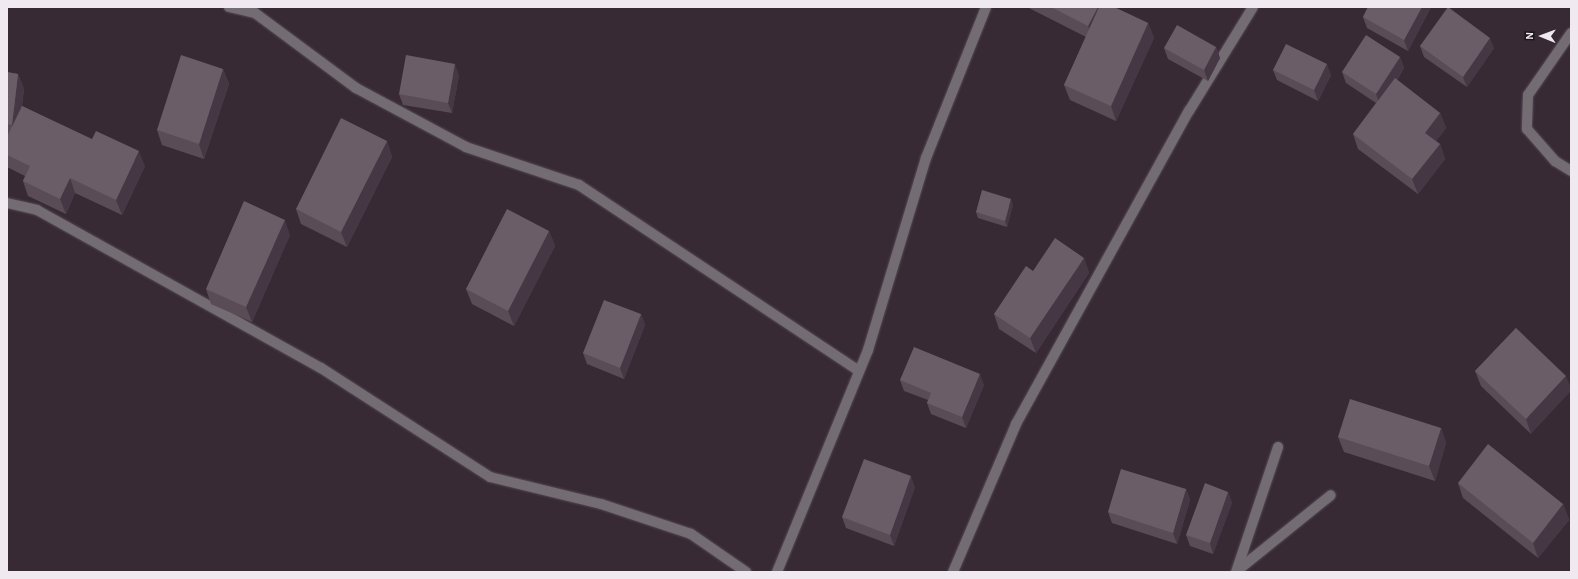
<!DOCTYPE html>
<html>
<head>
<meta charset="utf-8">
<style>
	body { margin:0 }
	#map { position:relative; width:1578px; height:579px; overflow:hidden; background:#372a35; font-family:"Alegreya Sans",sans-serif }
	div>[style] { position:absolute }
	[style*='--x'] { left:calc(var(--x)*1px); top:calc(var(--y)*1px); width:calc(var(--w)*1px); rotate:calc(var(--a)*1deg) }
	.roads { filter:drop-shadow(0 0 1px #554953) drop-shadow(0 0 1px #554953) }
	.minor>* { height:10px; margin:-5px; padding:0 5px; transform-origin:5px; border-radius:5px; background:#736c72 }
	.wall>* { inset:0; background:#594c57 }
	.shaded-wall>* { inset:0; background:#453743 }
	.building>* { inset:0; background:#6a5d68 }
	span { translate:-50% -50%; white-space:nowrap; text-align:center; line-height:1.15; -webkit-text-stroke:3px #1b151a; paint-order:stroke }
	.frame { position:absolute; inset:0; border:8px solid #f1e9f0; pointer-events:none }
	.north { position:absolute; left:1522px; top:16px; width:40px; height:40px; -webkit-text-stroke:3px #1b151a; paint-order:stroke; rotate:271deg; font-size:11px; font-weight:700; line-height:16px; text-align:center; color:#f1e9f0 }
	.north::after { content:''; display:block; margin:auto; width:14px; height:18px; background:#f1e9f0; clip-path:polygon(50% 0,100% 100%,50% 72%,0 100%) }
</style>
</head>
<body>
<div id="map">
	<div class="roads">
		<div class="minor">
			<i style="--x:229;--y:7;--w:27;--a:13"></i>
			<i style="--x:255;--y:13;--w:126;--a:36.6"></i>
			<i style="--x:356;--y:88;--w:125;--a:28.2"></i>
			<i style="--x:466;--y:147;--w:119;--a:18.6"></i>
			<i style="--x:579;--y:185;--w:336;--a:33.6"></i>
			<i style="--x:1571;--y:33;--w:75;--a:124.7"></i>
			<i style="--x:1528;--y:95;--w:34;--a:92"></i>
			<i style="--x:1527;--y:129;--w:43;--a:48.8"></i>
			<i style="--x:1555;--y:161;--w:19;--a:32"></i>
			<i style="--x:7;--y:203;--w:31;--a:13"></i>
			<i style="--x:37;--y:210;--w:325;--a:29.1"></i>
			<i style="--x:321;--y:368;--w:201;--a:32.8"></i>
			<i style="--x:490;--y:477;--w:114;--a:13.7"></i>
			<i style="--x:601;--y:504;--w:95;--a:18.4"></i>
			<i style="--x:691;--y:534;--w:67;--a:34.6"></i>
			<i style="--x:1238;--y:570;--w:119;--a:-38.9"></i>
			<i style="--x:777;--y:572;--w:240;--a:-67.7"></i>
			<i style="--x:868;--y:350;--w:201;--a:-73.2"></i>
			<i style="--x:926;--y:158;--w:162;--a:-68.3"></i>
			<i style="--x:953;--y:572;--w:161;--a:-66.9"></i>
			<i style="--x:1016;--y:424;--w:358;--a:-61.1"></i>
			<i style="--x:1189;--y:111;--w:122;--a:-58.4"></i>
			<i style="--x:1236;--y:572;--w:132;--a:-71.4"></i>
		</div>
	</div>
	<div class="wall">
		<i style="clip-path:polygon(1027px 7px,1114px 7px,1148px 23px,1154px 38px,1116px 121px,1070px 100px,1064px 85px,1086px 37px)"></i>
		<i style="clip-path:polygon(1368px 7px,1431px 7px,1408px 51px,1367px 28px,1363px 17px)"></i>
		<i style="clip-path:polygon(1420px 46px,1494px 48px,1467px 87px,1424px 57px)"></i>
		<i style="clip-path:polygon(1216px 47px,1220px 58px,1208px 81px,1168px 59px,1164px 48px)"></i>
		<i style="clip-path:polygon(1400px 57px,1404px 68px,1397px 80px,1440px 113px,1446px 128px,1436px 141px,1440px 144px,1445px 159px,1418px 194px,1358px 149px,1353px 134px,1376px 103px,1346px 83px,1342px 72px)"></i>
		<i style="clip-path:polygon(223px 69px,229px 84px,204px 159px,162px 145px,157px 130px)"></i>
		<i style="clip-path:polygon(1273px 70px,1331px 75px,1318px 101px,1277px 80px)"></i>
		<i style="clip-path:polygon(7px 72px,18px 74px,24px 89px,22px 106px,145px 166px,122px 215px,75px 193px,66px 214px,28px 196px,23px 181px,25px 176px,7px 167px)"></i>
		<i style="clip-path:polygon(459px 75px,452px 113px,403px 105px,399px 94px)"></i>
		<i style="clip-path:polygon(387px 141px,392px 157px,347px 247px,301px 224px,296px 209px)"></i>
		<i style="clip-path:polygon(1013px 205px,1007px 227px,978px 218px,976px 212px)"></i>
		<i style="clip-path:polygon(549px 231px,555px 246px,514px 326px,472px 304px,466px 289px)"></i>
		<i style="clip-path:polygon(290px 235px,252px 322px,211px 304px,206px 289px)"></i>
		<i style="clip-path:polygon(1084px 258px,1089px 273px,1036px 353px,999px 329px,994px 314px,1033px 271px)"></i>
		<i style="clip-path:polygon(641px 314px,645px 325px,624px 379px,587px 364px,583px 353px)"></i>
		<i style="clip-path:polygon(1516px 328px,1531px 434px,1481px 386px,1475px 371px)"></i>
		<i style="clip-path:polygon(900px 380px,984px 385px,966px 428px,931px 414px,927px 403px,928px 400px,904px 391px)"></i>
		<i style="clip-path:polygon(1441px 428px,1446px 443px,1435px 481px,1344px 452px,1338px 437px)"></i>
		<i style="clip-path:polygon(1458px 483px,1563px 504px,1569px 520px,1538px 558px,1463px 498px)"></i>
		<i style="clip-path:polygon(915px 487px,894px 546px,846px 528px,842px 517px)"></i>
		<i style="clip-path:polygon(1186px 489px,1190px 500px,1177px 544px,1112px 523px,1108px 512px)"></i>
		<i style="clip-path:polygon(1228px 492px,1232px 503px,1213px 554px,1190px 546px,1186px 535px)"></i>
	</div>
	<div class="shaded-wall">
		<i style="clip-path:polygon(1098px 7px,1111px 7px,1094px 41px,1088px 26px)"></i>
		<i style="clip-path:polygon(1422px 7px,1431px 7px,1408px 51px,1404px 40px)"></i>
		<i style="clip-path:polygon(1148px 23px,1154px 38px,1116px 121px,1111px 106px)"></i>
		<i style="clip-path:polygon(1490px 38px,1494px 48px,1467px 87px,1463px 77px)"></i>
		<i style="clip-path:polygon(1216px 47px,1220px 58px,1208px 81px,1204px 70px)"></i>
		<i style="clip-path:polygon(1400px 57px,1404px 68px,1380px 105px,1376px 94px)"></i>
		<i style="clip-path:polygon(455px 64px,459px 75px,452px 113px,448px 103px)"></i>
		<i style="clip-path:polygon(1327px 64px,1331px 75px,1318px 101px,1314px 90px)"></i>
		<i style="clip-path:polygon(223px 69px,229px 84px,204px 159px,199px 144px)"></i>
		<i style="clip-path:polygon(18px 74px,24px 89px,17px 140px,12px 125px)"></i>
		<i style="clip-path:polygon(1440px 113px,1446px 128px,1431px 148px,1425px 133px)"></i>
		<i style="clip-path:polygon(387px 141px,392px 157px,347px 247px,341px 232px)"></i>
		<i style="clip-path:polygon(1440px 144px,1445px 159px,1418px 194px,1412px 179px)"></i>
		<i style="clip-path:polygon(139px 151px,145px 166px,122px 215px,116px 200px)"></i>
		<i style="clip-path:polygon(70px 178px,75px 193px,66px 214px,60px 199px)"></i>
		<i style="clip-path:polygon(1011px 199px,1013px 205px,1007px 227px,1005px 221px)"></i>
		<i style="clip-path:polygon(285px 220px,290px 235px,252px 322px,246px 307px)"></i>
		<i style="clip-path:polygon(549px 231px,555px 246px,514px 326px,508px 311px)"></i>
		<i style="clip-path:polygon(1084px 258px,1089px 273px,1036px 353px,1030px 338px)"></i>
		<i style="clip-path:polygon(641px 314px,645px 325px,624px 379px,620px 368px)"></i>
		<i style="clip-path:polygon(980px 374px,984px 385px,966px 428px,962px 417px)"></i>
		<i style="clip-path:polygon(1566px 376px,1571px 388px,1571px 391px,1531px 434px,1526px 419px)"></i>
		<i style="clip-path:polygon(1441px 428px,1446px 443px,1435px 481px,1429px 466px)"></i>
		<i style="clip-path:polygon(911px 476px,915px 487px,894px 546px,890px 535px)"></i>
		<i style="clip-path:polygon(1186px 489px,1190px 500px,1177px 544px,1173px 533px)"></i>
		<i style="clip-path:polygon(1228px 492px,1232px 503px,1213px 554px,1210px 543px)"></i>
		<i style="clip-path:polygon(1563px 504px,1569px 520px,1538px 558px,1533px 543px)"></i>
	</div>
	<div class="building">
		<i style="clip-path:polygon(1051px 7px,1098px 7px,1088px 26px)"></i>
		<i style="clip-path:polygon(1099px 7px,1114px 7px,1148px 23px,1111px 106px,1064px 85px)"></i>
		<i style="clip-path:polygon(1368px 7px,1422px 7px,1404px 40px,1363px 17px)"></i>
		<i style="clip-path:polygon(1448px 7px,1490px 38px,1463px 77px,1420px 46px)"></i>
		<i style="clip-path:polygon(1177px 25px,1216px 47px,1204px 70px,1164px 48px)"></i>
		<i style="clip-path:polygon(1366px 35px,1400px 57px,1376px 94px,1342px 72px)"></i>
		<i style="clip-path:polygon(1286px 44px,1327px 64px,1314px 90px,1273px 70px)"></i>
		<i style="clip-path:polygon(181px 55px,223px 69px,199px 144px,157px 130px)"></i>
		<i style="clip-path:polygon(406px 55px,455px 64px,448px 103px,399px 94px)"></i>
		<i style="clip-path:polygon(7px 72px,18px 74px,12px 125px,7px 124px)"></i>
		<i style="clip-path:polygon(1395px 78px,1440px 113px,1425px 133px,1440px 144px,1412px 179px,1353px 134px)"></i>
		<i style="clip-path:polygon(22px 106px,92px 139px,96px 131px,139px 151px,116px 200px,70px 178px,60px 199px,23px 181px,30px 166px,7px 155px,7px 137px)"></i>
		<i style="clip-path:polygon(341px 118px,387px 141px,341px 232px,296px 209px)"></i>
		<i style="clip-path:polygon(982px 190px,1011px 199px,1005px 221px,976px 212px)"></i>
		<i style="clip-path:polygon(244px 201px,285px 220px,246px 307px,206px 289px)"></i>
		<i style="clip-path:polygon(507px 209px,549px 231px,508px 311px,466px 289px)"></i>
		<i style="clip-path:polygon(1055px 238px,1084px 258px,1030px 338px,994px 314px,1026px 266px,1033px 271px)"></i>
		<i style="clip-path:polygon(604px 300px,641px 314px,620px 368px,583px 353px)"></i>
		<i style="clip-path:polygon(1516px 328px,1566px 376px,1526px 419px,1475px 371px)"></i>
		<i style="clip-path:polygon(914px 347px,980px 374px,962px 417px,927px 403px,931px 393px,900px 380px)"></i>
		<i style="clip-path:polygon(1350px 399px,1441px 428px,1429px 466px,1338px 437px)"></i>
		<i style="clip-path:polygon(1488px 444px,1563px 504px,1533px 543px,1458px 483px)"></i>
		<i style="clip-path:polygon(864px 459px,911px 476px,890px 535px,842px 517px)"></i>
		<i style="clip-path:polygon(1121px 469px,1186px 489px,1173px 533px,1108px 512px)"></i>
		<i style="clip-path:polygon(1205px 483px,1228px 492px,1210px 543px,1186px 535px)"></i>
	</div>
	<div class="frame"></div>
	<div class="north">N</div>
</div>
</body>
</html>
